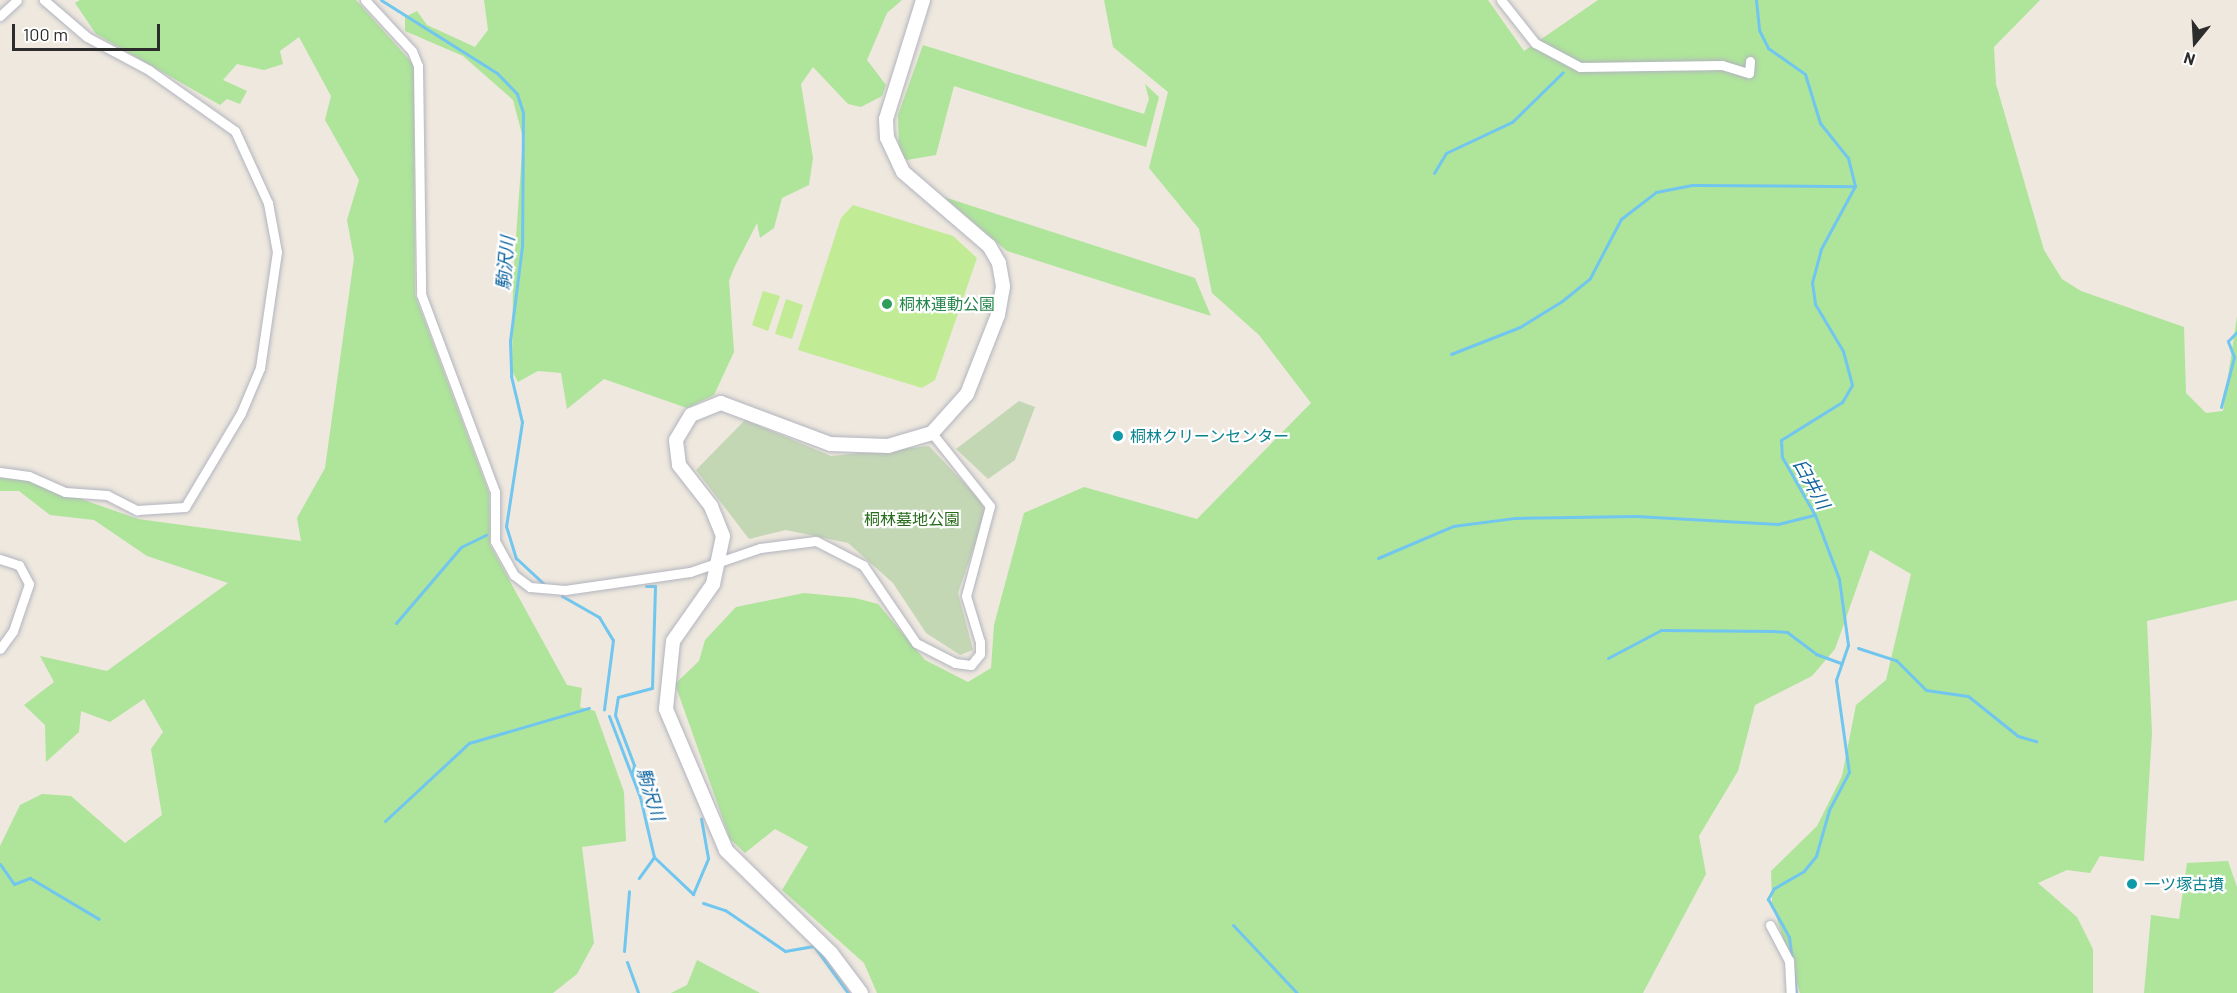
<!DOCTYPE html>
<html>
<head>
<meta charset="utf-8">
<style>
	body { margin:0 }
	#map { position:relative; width:2237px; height:993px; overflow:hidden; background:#eee8de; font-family:Barlow,"Noto Sans JP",sans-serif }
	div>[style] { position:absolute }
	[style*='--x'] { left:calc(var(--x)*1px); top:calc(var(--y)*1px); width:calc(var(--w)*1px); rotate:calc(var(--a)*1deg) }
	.green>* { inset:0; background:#afe49b }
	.cemetery>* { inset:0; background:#c4d7b5 }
	.pitch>* { inset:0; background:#c2eb96 }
	.stream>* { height:3px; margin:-1.5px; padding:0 1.5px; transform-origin:1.5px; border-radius:1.5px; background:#71c6ef }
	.roads { filter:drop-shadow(0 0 2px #b2b4bf) drop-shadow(0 0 2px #b2b4bf) }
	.street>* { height:9px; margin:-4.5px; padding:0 4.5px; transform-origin:4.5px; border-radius:4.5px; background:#fff }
	.secondary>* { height:14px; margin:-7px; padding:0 7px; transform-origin:7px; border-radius:7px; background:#fff }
	.dots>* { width:16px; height:16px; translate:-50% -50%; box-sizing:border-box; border:3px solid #fff; border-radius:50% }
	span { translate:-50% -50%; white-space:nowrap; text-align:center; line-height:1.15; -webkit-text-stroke:4.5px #fff; paint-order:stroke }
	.leisure-label { font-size:16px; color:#27864d }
	.left { translate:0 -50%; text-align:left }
	.culture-label { font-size:16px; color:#0d838f }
	.park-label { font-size:16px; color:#266b1a }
	.water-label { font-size:18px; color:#0d649f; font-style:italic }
	.north { position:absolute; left:2165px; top:12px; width:60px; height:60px; -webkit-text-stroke:4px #fff; paint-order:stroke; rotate:198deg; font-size:16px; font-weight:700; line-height:24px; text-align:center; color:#2c2c2c }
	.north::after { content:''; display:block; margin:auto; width:21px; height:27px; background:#2c2c2c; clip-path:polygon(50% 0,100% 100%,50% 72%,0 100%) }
	.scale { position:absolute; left:12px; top:24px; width:148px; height:27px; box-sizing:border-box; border:3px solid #2c2c2c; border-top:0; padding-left:8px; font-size:18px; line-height:21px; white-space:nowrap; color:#2c2c2c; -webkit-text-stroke:4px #fff; paint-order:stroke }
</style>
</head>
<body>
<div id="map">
	<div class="green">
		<i style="clip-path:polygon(80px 0,356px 0,414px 65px,415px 295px,489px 493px,490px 545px,567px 685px,582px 688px,580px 707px,595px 711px,624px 792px,626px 841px,582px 847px,594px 943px,577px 974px,553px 993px,0 993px,0 846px,20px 805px,42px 794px,71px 796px,125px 843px,162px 815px,151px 749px,163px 732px,144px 699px,110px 722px,81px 711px,79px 732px,46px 762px,45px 725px,24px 705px,54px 682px,40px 656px,107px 671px,228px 583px,147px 556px,94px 520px,50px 515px,19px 491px,0 491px,0 478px,27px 480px,138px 519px,301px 541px,297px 518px,325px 468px,354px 258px,347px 220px,359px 180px,325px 120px,331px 96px,299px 37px,280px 51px,283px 64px,264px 70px,237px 64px,223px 80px,247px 91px,240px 104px,227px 99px,220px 105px,96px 34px,75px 3px)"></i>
		<i style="clip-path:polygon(484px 0,902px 0,887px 13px,867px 60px,886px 85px,882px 96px,861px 107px,848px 104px,813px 67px,801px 84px,813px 158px,809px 185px,782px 198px,774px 228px,760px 238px,757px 223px,734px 268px,729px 281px,734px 352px,714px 395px,687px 408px,604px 379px,567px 409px,561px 373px,538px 371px,518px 382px,512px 371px,513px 280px,523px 138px,513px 100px,463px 56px,405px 31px,405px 17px,417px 11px,427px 25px,475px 47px,488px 30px)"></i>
		<i style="clip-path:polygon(1104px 0,1488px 0,1524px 51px,1598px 0,2040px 0,1994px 47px,1996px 84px,2044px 250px,2062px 279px,2081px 291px,2184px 327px,2186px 393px,2206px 413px,2223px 411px,2237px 316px,2237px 600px,2147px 621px,2152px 734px,2144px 861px,2100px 856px,2090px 873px,2067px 870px,2038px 883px,2077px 917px,2093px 949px,2093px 993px,1800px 993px,1772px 903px,1771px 871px,1817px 826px,1842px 776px,1856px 705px,1886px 680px,1911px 574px,1870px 550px,1835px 649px,1812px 676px,1755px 705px,1738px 771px,1699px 836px,1706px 874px,1643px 993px,877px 993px,864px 963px,782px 890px,808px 847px,775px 829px,745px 853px,730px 839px,675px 684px,699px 661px,705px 640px,736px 607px,804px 593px,855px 598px,878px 604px,925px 660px,968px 682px,991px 668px,994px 625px,1024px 513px,1084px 487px,1197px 519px,1311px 403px,1259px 335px,1212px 293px,1199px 229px,1149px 168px,1168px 92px,1113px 47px)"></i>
		<i style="clip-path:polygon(923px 45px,1144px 114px,1149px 99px,1145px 84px,1159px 97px,1146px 147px,954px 86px,936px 155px,907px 160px,899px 154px,898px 115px)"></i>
		<i style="clip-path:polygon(944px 197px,1195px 278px,1211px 316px,1007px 251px)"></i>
		<i style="clip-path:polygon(2228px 861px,2237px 887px,2237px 993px,2144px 993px,2151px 915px,2179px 919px,2187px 863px)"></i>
		<i style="clip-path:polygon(697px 960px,760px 993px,671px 993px,687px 985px)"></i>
	</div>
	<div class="cemetery">
		<i style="clip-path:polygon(1019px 401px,1035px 407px,1015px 460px,988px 479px,956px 449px)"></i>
		<i style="clip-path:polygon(745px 420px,831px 456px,929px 446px,982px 502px,985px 515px,958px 593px,973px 650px,960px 655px,926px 633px,893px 583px,848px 543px,786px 530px,749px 539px,696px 470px)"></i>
	</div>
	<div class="pitch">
		<i style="clip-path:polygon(853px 205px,953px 236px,977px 258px,935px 380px,922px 388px,798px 350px,841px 218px)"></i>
		<i style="clip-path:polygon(763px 291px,780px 296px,768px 331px,752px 325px)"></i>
		<i style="clip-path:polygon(786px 299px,803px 305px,792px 339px,775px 334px)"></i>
	</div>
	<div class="stream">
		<i style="--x:381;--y:0;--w:137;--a:32.2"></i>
		<i style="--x:497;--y:73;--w:29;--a:46"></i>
		<i style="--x:517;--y:94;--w:19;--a:72"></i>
		<i style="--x:523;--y:112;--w:134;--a:90.4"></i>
		<i style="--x:522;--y:246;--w:96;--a:97.2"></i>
		<i style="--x:510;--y:341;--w:35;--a:88"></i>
		<i style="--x:511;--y:376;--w:47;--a:76.6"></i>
		<i style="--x:522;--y:422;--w:105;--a:98.7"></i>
		<i style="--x:506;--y:526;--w:34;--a:73"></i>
		<i style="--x:516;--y:558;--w:38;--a:43"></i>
		<i style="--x:1756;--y:0;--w:30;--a:84"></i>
		<i style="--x:1759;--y:30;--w:20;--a:63"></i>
		<i style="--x:1768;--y:48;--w:45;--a:35.1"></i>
		<i style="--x:1805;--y:74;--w:51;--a:73"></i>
		<i style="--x:1820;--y:123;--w:45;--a:51.3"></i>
		<i style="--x:1848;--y:158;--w:29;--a:76"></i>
		<i style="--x:1855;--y:186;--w:72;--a:118.4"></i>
		<i style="--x:1821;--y:249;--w:34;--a:105"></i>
		<i style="--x:1812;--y:282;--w:22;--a:82"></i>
		<i style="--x:1815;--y:304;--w:55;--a:59.2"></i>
		<i style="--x:1843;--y:351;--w:35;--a:75"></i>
		<i style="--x:1852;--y:385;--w:20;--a:120"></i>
		<i style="--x:1842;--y:402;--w:72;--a:148.1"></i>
		<i style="--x:1781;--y:440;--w:17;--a:87"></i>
		<i style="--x:1782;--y:457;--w:67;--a:60.4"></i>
		<i style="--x:1815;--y:515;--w:68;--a:69.4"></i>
		<i style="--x:1839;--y:579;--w:67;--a:82.2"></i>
		<i style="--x:1848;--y:645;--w:37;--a:109"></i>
		<i style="--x:1836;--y:680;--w:93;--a:82"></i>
		<i style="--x:1849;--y:772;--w:43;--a:117.8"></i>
		<i style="--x:1829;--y:810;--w:48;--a:105.8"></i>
		<i style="--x:1816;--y:856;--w:19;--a:129"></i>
		<i style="--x:1804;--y:871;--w:34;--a:150"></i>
		<i style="--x:1774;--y:888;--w:13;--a:119"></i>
		<i style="--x:1768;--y:899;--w:43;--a:61.1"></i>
		<i style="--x:1789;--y:937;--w:56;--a:82.9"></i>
		<i style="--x:1434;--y:173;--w:23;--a:-59"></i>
		<i style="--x:1446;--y:153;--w:73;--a:-25.2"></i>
		<i style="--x:1512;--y:122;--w:71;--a:-44.4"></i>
		<i style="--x:1451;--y:354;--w:74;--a:-21.4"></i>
		<i style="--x:1520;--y:327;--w:49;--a:-31.8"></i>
		<i style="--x:1562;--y:301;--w:36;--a:-39"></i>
		<i style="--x:1590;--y:278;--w:67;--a:-62.3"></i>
		<i style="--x:1621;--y:219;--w:44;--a:-37.6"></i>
		<i style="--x:1656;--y:192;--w:38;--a:-11"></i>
		<i style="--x:1693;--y:185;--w:162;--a:0.4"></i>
		<i style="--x:2221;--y:407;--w:52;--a:-75.4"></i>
		<i style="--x:2234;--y:357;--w:17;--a:-111"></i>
		<i style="--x:2228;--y:341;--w:13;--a:-45"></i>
		<i style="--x:1378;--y:558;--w:82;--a:-23.1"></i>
		<i style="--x:1453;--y:526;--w:63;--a:-7.4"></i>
		<i style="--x:1515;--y:518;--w:121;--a:-0.9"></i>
		<i style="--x:1636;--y:516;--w:142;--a:3.2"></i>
		<i style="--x:1778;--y:524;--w:38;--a:-14"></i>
		<i style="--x:562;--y:596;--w:43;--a:29.6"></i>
		<i style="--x:599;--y:617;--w:27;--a:59"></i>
		<i style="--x:613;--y:640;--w:70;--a:97.4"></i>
		<i style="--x:396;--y:623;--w:100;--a:-49.5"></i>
		<i style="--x:461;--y:547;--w:28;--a:-26"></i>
		<i style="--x:1858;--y:648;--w:40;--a:18"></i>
		<i style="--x:1896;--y:660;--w:42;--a:45"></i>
		<i style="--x:1926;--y:690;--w:42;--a:8.1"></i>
		<i style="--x:1968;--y:696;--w:64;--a:38.7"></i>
		<i style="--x:2018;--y:736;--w:19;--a:16"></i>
		<i style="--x:1608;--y:658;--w:60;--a:-27.8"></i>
		<i style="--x:1661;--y:630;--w:113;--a:0.5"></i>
		<i style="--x:1774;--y:631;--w:13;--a:4"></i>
		<i style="--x:1787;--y:632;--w:36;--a:37"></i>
		<i style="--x:1816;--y:654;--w:27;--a:20"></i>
		<i style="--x:609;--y:716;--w:87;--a:69.1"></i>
		<i style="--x:640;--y:797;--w:62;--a:76.9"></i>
		<i style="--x:654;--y:857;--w:26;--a:126"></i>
		<i style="--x:632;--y:775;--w:10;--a:-79"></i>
		<i style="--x:634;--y:765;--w:53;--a:-110.8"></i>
		<i style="--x:615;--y:715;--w:18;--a:-81"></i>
		<i style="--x:618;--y:697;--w:35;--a:-15"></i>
		<i style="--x:652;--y:688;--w:102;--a:-88.3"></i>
		<i style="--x:655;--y:586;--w:9;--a:180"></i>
		<i style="--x:385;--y:821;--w:115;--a:-42.9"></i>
		<i style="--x:469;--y:743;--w:125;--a:-16.3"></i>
		<i style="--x:654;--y:857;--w:54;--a:43.5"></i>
		<i style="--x:693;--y:894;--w:39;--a:-67"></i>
		<i style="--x:708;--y:858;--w:40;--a:-100"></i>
		<i style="--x:0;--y:864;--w:24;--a:55"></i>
		<i style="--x:14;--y:884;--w:17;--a:-21"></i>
		<i style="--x:30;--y:878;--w:80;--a:30.7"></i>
		<i style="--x:703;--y:903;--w:23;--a:18"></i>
		<i style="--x:725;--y:910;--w:73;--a:34.3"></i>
		<i style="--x:785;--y:951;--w:29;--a:-10"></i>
		<i style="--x:814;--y:946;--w:58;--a:54.1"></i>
		<i style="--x:1233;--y:925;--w:93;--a:46.7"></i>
		<i style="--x:624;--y:951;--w:60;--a:-85.2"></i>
		<i style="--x:627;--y:962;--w:33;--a:70"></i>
	</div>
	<div class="roads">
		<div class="street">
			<i style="--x:365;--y:0;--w:69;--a:47.3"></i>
			<i style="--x:412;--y:51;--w:16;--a:68"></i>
			<i style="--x:418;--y:66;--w:228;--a:89.2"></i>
			<i style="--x:421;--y:294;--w:211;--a:69.5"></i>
			<i style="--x:495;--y:492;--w:49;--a:90"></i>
			<i style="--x:495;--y:541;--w:39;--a:61"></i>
			<i style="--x:514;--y:575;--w:20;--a:37"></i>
			<i style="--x:530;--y:587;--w:35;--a:5"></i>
			<i style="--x:565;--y:590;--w:126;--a:-8.2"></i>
			<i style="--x:690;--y:572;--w:74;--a:-18.9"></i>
			<i style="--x:760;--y:548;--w:56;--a:-7.1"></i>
			<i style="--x:816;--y:541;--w:53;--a:27.1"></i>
			<i style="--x:863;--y:565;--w:94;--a:55.8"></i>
			<i style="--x:916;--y:643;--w:44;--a:27.1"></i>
			<i style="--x:955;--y:663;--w:16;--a:7"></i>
			<i style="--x:971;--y:665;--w:14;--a:-51"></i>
			<i style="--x:980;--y:654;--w:12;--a:-90"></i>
			<i style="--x:980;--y:642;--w:48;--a:-106.9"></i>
			<i style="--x:966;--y:596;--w:93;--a:-75.1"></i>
			<i style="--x:990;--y:506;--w:93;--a:-128.5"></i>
			<i style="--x:1501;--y:0;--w:55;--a:51.7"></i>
			<i style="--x:1535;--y:43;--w:51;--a:28.1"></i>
			<i style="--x:1580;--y:67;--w:142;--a:-0.8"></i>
			<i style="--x:1722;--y:65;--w:28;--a:17"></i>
			<i style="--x:1749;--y:73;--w:12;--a:-85"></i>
			<i style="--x:0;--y:16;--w:23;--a:-43"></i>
			<i style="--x:0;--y:472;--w:29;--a:8"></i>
			<i style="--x:29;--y:476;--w:39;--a:24"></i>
			<i style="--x:65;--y:492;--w:42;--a:4.1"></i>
			<i style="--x:107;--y:495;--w:34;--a:27"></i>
			<i style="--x:137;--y:510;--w:48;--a:-3.6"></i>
			<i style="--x:185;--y:507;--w:109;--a:-59.2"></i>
			<i style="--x:241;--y:413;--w:49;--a:-67.1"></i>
			<i style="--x:260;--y:368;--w:117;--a:-81.7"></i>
			<i style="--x:277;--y:252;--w:50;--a:-100.4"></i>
			<i style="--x:268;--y:203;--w:79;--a:-114.6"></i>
			<i style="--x:235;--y:131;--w:105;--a:-144.7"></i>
			<i style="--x:149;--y:70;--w:70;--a:-152"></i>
			<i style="--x:87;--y:37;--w:57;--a:-139.3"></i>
			<i style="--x:0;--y:559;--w:20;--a:18"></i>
			<i style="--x:19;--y:565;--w:21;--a:62"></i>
			<i style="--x:29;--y:584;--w:50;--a:108.8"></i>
			<i style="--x:13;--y:631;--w:22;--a:126"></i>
			<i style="--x:1770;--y:925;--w:40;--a:62"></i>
			<i style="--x:1789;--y:960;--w:33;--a:87"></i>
		</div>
		<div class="secondary">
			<i style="--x:861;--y:993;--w:50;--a:-126.9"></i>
			<i style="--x:831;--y:953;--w:147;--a:-135.6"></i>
			<i style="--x:726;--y:850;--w:153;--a:-113.1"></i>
			<i style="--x:666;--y:709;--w:68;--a:-84.1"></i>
			<i style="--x:673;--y:641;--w:70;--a:-54.9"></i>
			<i style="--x:713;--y:584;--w:49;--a:-78.2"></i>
			<i style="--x:723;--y:536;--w:32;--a:-112"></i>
			<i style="--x:711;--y:506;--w:52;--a:-128"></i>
			<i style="--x:679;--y:465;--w:25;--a:-97"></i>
			<i style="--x:676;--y:440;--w:29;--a:-59"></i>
			<i style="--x:691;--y:415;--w:32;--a:-22"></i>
			<i style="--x:721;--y:403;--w:116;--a:20.6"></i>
			<i style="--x:830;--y:444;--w:58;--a:2"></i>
			<i style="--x:888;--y:446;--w:46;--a:-16.5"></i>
			<i style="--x:932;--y:433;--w:52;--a:-48.1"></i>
			<i style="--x:967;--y:394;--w:85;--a:-68.6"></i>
			<i style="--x:998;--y:315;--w:29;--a:-80"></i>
			<i style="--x:1003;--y:286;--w:23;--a:-100"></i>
			<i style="--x:999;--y:263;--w:20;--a:-120"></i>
			<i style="--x:989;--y:246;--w:113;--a:-139.3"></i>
			<i style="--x:903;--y:172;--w:38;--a:-115"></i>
			<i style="--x:887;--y:138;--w:19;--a:-93"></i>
			<i style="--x:886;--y:119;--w:125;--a:-72.7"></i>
		</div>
	</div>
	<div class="dots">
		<i style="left:887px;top:304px;background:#2e9e5b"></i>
		<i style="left:1118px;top:436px;background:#0f9aa8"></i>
		<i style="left:2132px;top:884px;background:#0f9aa8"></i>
	</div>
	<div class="leisure-label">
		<span class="left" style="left:899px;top:304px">桐林運動公園</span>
	</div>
	<div class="culture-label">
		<span class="left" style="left:1130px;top:436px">桐林クリーンセンター</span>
		<span class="left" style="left:2144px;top:884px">一ツ塚古墳</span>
	</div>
	<div class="park-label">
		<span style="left:912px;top:519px">桐林墓地公園</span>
	</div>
	<div class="water-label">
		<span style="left:505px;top:263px;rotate:-85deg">駒沢川</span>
		<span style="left:1812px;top:484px;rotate:61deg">臼井川</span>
		<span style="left:651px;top:794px;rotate:73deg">駒沢川</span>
	</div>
	<div class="north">N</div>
	<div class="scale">100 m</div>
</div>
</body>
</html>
